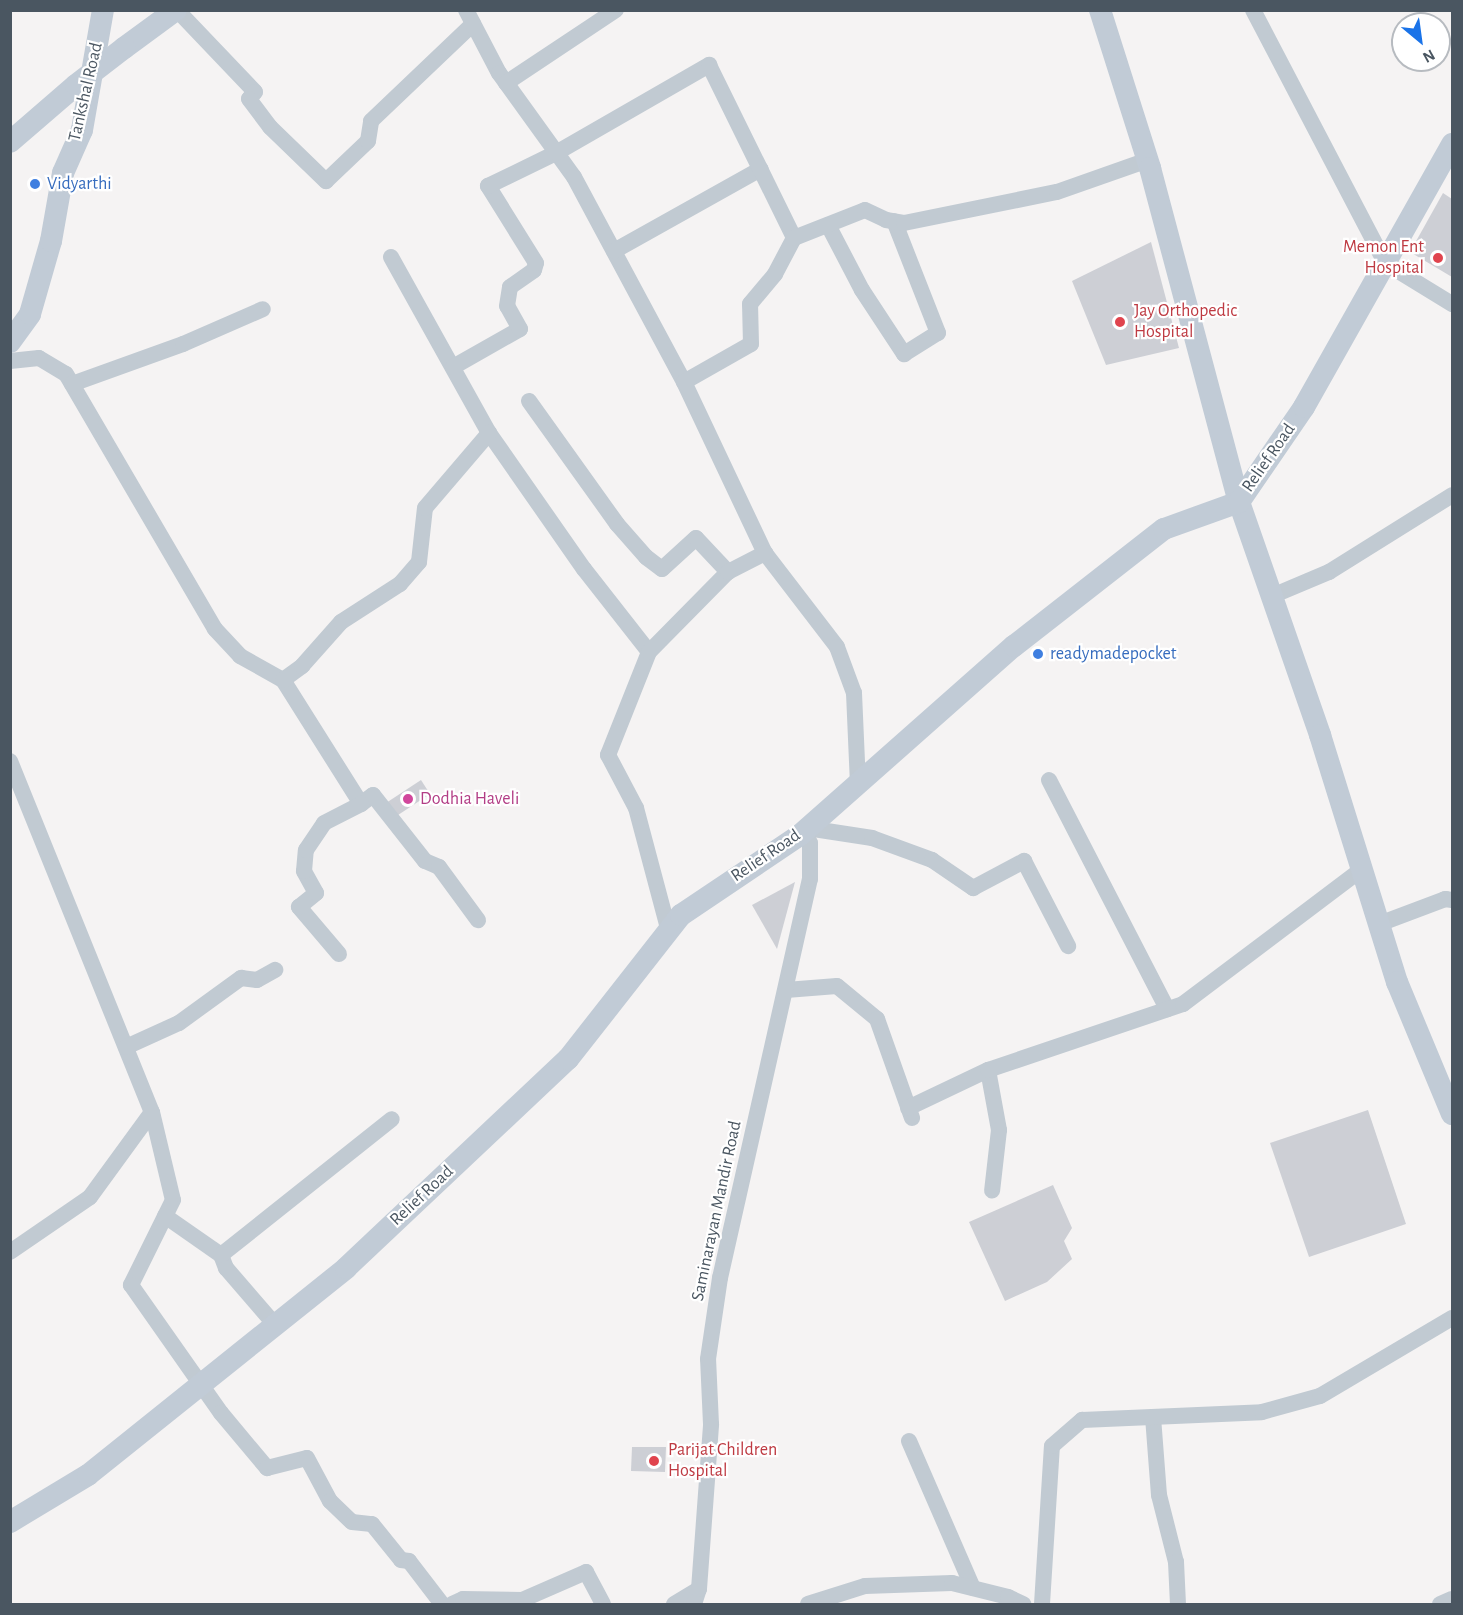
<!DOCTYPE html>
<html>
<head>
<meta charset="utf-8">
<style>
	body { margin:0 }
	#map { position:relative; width:1463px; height:1615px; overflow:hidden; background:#f5f3f3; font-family:"Alegreya Sans",sans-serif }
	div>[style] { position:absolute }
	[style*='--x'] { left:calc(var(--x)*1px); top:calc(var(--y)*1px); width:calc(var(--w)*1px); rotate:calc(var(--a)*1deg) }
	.building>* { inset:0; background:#cdcfd5 }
	.street>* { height:16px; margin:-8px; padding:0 8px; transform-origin:8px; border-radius:8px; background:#c1cad2 }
	.secondary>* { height:22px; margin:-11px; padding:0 11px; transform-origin:11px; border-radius:11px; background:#c1cbd6 }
	.secondary-bridge>* { height:22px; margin:-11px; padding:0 11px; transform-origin:11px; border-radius:11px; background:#c1cbd6 }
	.dots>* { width:16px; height:16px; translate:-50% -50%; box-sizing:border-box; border:3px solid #fff; border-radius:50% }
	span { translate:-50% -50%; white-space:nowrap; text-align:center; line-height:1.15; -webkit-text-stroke:4.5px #fff; paint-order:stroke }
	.street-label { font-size:18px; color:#4a5661 }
	.shop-label { font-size:18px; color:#366cbe }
	.left { translate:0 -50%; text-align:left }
	.health-label { font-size:18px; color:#be3a42 }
	.right { translate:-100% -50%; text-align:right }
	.hotel-label { font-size:18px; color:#b23c85 }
	.frame { position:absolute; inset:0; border:12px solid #4a5661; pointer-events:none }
	.north { position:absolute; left:1391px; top:12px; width:60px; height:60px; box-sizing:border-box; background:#fff; border:2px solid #b7bbc0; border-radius:50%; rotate:151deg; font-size:16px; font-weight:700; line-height:24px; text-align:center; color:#4a5661 }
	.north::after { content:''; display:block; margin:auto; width:21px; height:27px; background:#1a73e8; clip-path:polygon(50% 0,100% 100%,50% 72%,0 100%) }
</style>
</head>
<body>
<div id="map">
	<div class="building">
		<i style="clip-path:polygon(1443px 193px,1452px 199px,1452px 277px,1410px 252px)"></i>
		<i style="clip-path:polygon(1151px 242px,1179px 348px,1106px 365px,1072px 281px)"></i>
		<i style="clip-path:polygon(421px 780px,430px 794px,395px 817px,386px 803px)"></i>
		<i style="clip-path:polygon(795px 882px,777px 949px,752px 905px)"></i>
		<i style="clip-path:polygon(1368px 1110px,1406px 1224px,1309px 1257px,1270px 1143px)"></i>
		<i style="clip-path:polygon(1053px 1185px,1072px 1228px,1064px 1241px,1072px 1259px,1047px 1282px,1005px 1301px,969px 1222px)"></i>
		<i style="clip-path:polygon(632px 1447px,666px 1447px,665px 1472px,631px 1471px)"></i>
	</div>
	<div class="street">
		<i style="--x:177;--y:10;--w:113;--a:46.4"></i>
		<i style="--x:255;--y:92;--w:9;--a:131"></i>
		<i style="--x:249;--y:99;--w:35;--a:53"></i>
		<i style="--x:270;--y:127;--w:78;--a:44"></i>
		<i style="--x:326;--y:181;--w:58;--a:-43.6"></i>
		<i style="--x:368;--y:141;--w:20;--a:-81"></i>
		<i style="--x:371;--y:121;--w:141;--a:-43.6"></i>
		<i style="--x:466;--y:10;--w:71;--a:62.4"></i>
		<i style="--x:499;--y:73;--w:128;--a:54.2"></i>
		<i style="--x:574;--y:177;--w:233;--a:61.8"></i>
		<i style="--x:684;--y:382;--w:189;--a:64.7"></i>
		<i style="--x:765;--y:553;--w:118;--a:52.5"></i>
		<i style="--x:837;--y:647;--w:49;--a:69.7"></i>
		<i style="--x:854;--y:693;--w:91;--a:87.5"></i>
		<i style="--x:1253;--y:10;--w:285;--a:62.4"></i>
		<i style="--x:1385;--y:263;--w:79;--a:31.5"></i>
		<i style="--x:506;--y:83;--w:132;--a:-33.6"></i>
		<i style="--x:828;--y:225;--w:73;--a:62.4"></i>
		<i style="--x:862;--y:290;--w:77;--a:56.7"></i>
		<i style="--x:904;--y:354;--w:40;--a:-32"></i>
		<i style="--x:938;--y:333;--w:120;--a:-111.4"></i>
		<i style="--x:614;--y:251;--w:168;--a:-29.2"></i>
		<i style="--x:391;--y:257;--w:201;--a:60.9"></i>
		<i style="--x:489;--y:433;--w:166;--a:55.1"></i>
		<i style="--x:584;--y:569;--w:105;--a:51.9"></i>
		<i style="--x:10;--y:361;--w:29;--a:-6"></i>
		<i style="--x:39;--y:358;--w:31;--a:31"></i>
		<i style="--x:66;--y:374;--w:295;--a:59.7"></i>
		<i style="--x:215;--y:629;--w:37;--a:47"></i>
		<i style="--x:240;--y:656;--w:49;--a:29.2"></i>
		<i style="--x:283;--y:680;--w:146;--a:57.8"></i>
		<i style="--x:361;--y:804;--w:15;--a:-37"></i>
		<i style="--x:373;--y:795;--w:84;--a:51.8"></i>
		<i style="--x:425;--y:861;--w:15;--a:23"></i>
		<i style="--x:439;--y:867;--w:66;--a:53.7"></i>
		<i style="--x:453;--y:367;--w:77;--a:-29.6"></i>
		<i style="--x:520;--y:329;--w:26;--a:-119"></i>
		<i style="--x:507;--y:306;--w:19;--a:-81"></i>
		<i style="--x:510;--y:287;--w:29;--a:-35"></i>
		<i style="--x:534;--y:270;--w:7;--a:-74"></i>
		<i style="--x:536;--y:263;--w:91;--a:-121.9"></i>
		<i style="--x:488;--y:186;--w:76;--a:-25.9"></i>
		<i style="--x:556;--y:153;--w:177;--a:-29.9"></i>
		<i style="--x:709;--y:65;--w:193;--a:63.8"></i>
		<i style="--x:684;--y:382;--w:77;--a:-29.6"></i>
		<i style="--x:751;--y:344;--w:40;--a:-91.4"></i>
		<i style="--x:750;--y:304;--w:39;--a:-50"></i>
		<i style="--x:775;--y:274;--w:41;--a:-62.2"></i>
		<i style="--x:794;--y:238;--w:76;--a:-21.5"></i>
		<i style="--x:865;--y:210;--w:23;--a:25"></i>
		<i style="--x:886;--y:220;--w:18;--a:9"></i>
		<i style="--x:904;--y:223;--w:156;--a:-11.5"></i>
		<i style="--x:1057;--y:192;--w:96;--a:-19.4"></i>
		<i style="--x:72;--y:384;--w:118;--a:-19.8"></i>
		<i style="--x:183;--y:344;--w:87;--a:-23.6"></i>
		<i style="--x:529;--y:401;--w:151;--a:54.4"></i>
		<i style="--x:617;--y:524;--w:44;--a:48.7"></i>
		<i style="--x:646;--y:557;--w:20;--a:37"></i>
		<i style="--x:662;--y:569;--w:46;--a:-42.4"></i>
		<i style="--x:696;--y:538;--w:47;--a:46.7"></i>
		<i style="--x:1272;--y:596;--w:62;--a:-22.8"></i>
		<i style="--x:1329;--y:572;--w:145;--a:-32"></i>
		<i style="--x:283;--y:680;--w:24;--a:-36"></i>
		<i style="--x:302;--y:666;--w:59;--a:-48.4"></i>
		<i style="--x:341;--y:622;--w:70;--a:-32.8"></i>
		<i style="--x:400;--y:584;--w:29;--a:-49"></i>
		<i style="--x:419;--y:562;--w:54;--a:-83.7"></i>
		<i style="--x:425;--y:508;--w:99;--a:-49.5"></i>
		<i style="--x:10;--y:761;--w:379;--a:68"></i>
		<i style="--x:152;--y:1112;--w:90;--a:76.6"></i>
		<i style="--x:173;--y:1200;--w:95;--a:116.3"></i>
		<i style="--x:131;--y:1285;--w:156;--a:54.9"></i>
		<i style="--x:221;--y:1413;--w:72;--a:50.1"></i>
		<i style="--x:267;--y:1468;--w:41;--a:-14"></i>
		<i style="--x:307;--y:1458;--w:49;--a:61.9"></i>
		<i style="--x:330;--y:1501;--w:30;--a:44"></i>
		<i style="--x:352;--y:1522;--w:20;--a:6"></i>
		<i style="--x:372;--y:1524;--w:46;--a:51.1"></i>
		<i style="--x:401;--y:1560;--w:8;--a:7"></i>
		<i style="--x:409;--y:1561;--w:54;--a:52.5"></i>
		<i style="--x:1049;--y:780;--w:258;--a:62.7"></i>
		<i style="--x:807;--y:828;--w:66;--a:8.7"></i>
		<i style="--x:872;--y:838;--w:64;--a:20.1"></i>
		<i style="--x:932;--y:860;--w:50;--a:34.3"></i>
		<i style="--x:973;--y:888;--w:58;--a:-27.9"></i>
		<i style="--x:1024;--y:861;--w:96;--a:62.6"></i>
		<i style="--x:1379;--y:924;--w:71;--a:-20.7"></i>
		<i style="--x:1445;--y:899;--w:7;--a:8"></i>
		<i style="--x:669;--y:932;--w:128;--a:-104.9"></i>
		<i style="--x:636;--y:808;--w:60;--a:-117.8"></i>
		<i style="--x:608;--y:755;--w:111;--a:-68.3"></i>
		<i style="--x:649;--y:652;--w:112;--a:-45.4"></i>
		<i style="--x:728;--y:572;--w:42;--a:-27.2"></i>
		<i style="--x:339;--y:954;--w:62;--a:-130.4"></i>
		<i style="--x:299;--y:907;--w:22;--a:-39"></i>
		<i style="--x:316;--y:893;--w:25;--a:-119"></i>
		<i style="--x:304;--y:871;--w:21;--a:-85"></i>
		<i style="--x:306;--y:850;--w:32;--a:-56"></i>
		<i style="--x:324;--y:823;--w:42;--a:-27.2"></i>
		<i style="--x:786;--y:990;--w:51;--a:-4.5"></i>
		<i style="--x:837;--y:986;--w:52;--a:39.5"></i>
		<i style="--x:877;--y:1019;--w:105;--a:70.5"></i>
		<i style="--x:126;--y:1047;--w:58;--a:-24.4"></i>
		<i style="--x:179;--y:1023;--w:77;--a:-36"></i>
		<i style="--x:241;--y:978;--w:16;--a:7"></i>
		<i style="--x:257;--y:980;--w:21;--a:-29"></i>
		<i style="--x:988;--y:1070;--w:61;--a:79.6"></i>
		<i style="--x:999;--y:1130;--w:61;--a:96.5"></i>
		<i style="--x:908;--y:1108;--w:89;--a:-25.4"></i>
		<i style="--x:988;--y:1070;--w:206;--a:-18.7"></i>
		<i style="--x:1183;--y:1004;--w:224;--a:-37"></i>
		<i style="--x:165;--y:1216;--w:68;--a:34.9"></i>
		<i style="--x:221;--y:1255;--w:14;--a:69"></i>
		<i style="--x:226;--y:1268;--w:77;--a:49.2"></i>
		<i style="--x:10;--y:1252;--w:97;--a:-34.5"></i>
		<i style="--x:90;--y:1197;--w:105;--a:-53.9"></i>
		<i style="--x:221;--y:1255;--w:218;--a:-38.5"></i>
		<i style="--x:1153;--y:1417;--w:78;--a:85.6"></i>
		<i style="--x:1159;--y:1495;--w:69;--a:75.8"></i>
		<i style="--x:1176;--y:1562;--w:42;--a:87.3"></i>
		<i style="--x:909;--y:1441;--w:160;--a:66.5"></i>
		<i style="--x:452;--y:1604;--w:12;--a:-24"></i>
		<i style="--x:463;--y:1599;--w:59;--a:1"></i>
		<i style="--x:522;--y:1600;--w:70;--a:-23.6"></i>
		<i style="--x:586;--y:1572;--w:36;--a:62"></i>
		<i style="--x:674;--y:1604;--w:29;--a:-31"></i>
		<i style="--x:694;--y:1604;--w:16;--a:-72"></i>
		<i style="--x:699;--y:1589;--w:165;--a:-85.8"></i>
		<i style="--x:711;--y:1424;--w:65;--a:-92.6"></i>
		<i style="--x:708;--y:1359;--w:82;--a:-81.6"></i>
		<i style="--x:720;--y:1278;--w:409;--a:-77.3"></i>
		<i style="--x:810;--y:879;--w:36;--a:-90"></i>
		<i style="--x:810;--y:843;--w:13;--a:-141"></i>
		<i style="--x:808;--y:1604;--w:60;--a:-17.5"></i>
		<i style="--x:865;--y:1586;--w:87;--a:-2"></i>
		<i style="--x:952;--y:1583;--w:58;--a:14"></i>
		<i style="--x:1008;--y:1597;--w:17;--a:25"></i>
		<i style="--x:1042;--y:1604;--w:158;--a:-86.4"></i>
		<i style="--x:1052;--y:1446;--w:40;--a:-41"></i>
		<i style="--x:1082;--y:1420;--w:180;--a:-2.5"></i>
		<i style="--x:1262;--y:1412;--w:60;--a:-15.4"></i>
		<i style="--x:1320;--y:1396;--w:153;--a:-30.6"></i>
		<i style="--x:1440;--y:1604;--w:13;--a:-23"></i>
	</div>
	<div class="secondary">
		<i style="--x:1100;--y:10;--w:166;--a:72.4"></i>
		<i style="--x:1150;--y:168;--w:346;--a:75.1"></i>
		<i style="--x:1239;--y:502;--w:247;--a:70.8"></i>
		<i style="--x:1320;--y:735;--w:259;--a:72.7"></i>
		<i style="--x:1397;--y:982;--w:143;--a:67.4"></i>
		<i style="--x:124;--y:48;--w:64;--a:-36.2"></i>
		<i style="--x:10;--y:142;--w:87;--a:-40.8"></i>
		<i style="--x:10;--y:342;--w:34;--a:-54"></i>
		<i style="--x:30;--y:314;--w:76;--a:-74"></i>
		<i style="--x:51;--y:241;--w:69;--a:-80"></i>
		<i style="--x:63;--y:173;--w:47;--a:-66.2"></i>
		<i style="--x:82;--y:130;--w:122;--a:-80.1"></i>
		<i style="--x:10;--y:1522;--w:91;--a:-31.1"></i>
		<i style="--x:88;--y:1475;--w:331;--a:-38.7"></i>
		<i style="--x:346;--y:1268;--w:305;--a:-43.3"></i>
		<i style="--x:568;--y:1059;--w:183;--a:-51.9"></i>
		<i style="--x:681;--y:915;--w:143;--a:-33.9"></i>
		<i style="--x:800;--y:835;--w:286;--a:-41.5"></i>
		<i style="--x:1014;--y:646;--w:190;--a:-38"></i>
		<i style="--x:1164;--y:529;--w:80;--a:-19.8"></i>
		<i style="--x:1239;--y:502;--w:115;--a:-55.6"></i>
		<i style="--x:1304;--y:407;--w:302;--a:-60.6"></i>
	</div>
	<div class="secondary-bridge">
		<i style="--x:76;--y:85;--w:61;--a:-37.6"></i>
	</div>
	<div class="dots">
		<i style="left:35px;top:184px;background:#3f7fe0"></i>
		<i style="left:1438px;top:258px;background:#e0444e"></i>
		<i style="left:1120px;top:322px;background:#e0444e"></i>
		<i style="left:1038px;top:654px;background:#3f7fe0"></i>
		<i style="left:408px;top:799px;background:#d1479c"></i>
		<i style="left:654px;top:1461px;background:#e0444e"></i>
	</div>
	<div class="street-label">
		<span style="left:86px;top:92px;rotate:-77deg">Tankshal Road</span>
		<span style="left:1269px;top:458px;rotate:-55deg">Relief Road</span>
		<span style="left:766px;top:856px;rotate:-34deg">Relief Road</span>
		<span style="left:422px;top:1196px;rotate:-43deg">Relief Road</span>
		<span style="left:717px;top:1211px;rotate:-78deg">Saminarayan Mandir Road</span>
	</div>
	<div class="shop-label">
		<span class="left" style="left:47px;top:184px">Vidyarthi</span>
		<span class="left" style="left:1050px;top:654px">readymadepocket</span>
	</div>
	<div class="health-label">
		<span class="right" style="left:1424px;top:258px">Memon Ent<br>Hospital</span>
		<span class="left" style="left:1134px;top:322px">Jay Orthopedic<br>Hospital</span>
		<span class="left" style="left:668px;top:1461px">Parijat Children<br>Hospital</span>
	</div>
	<div class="hotel-label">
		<span class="left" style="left:420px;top:799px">Dodhia Haveli</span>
	</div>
	<div class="frame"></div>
	<div class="north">N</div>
</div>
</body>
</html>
